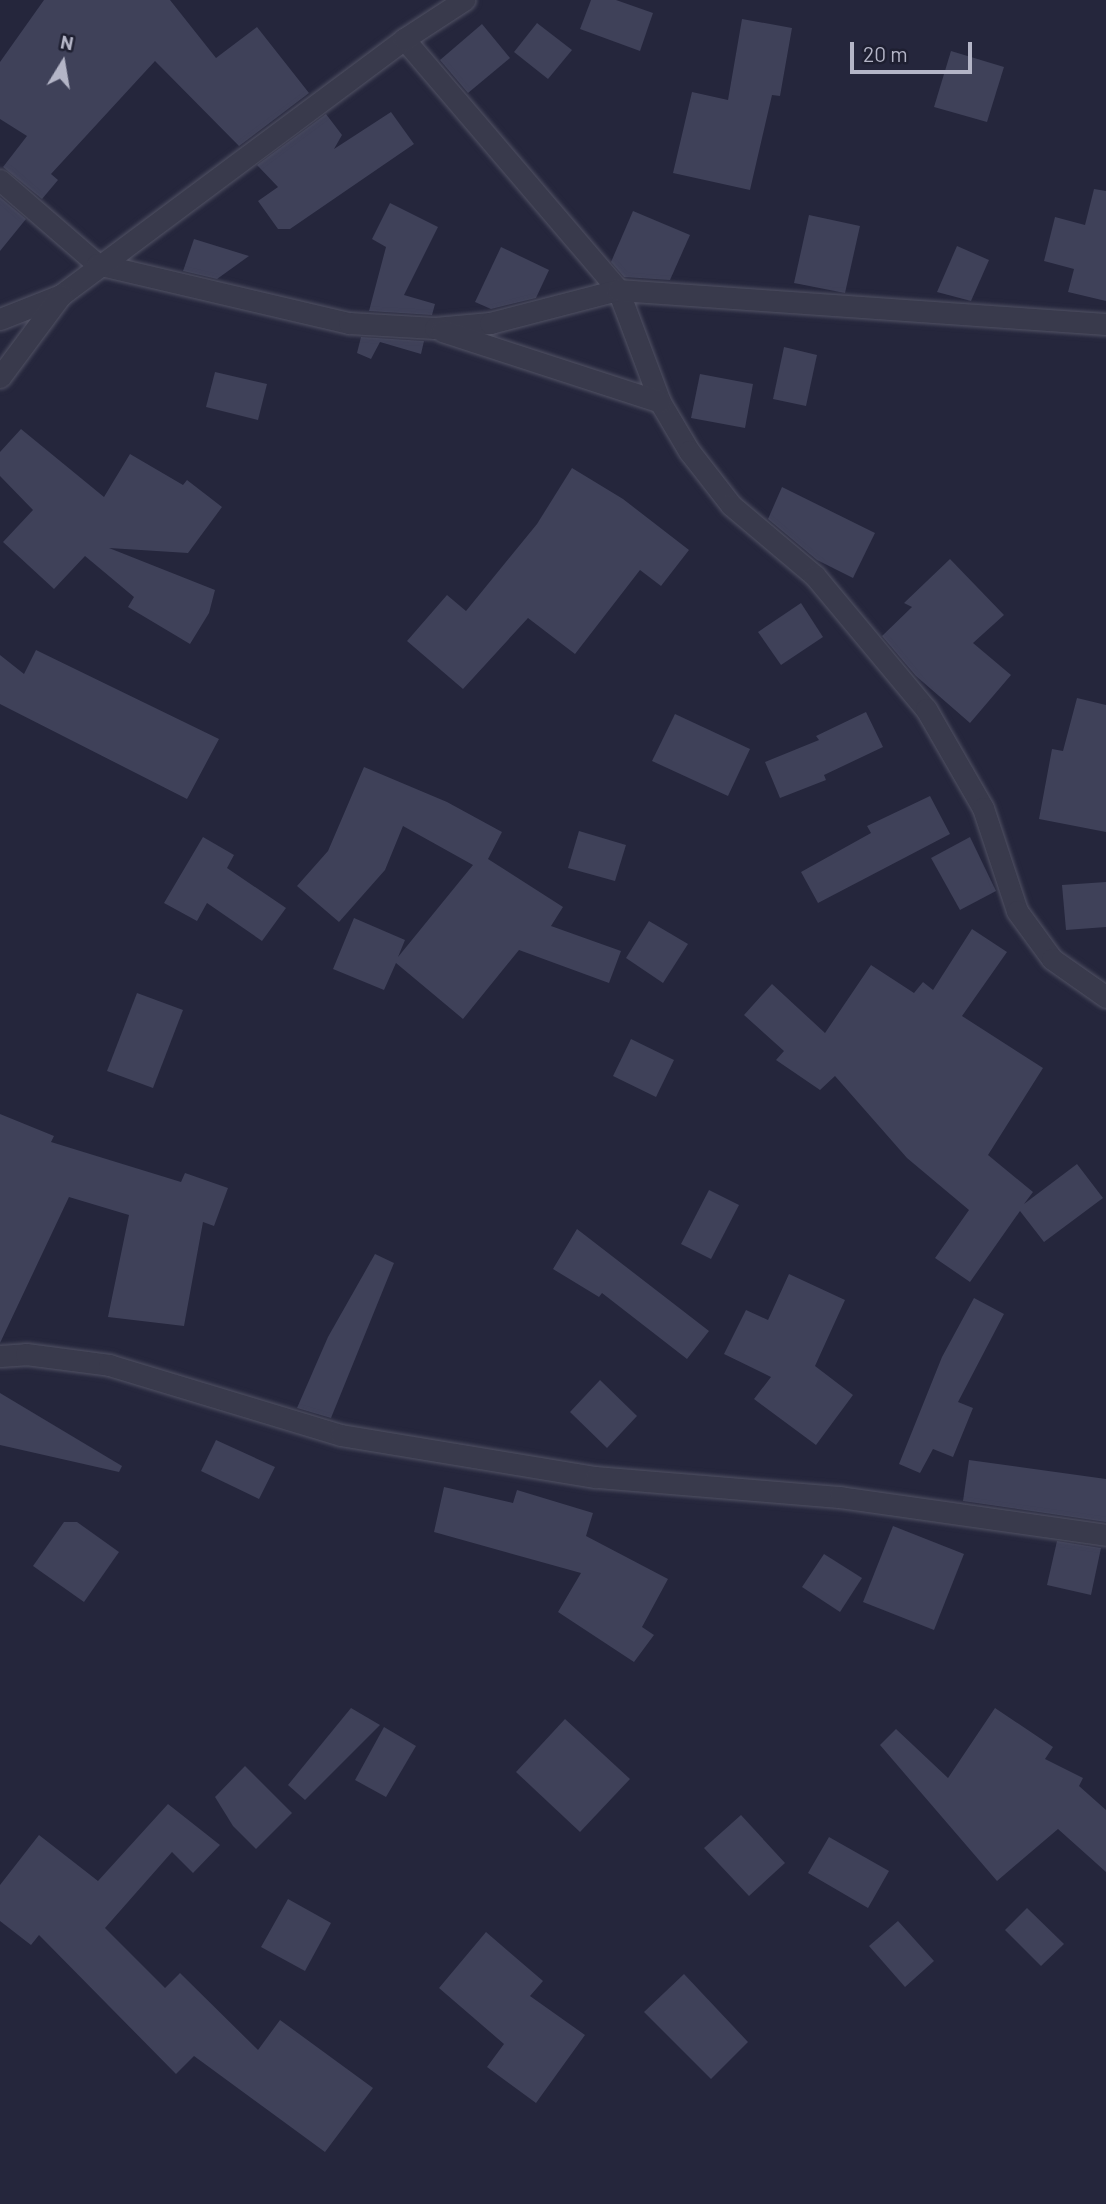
<!DOCTYPE html>
<html>
<head>
<meta charset="utf-8">
<style>
	body { margin:0 }
	#map { position:relative; width:1106px; height:2204px; overflow:hidden; background:#25263c; font-family:Barlow,sans-serif }
	div>[style] { position:absolute }
	[style*='--x'] { left:calc(var(--x)*1px); top:calc(var(--y)*1px); width:calc(var(--w)*1px); rotate:calc(var(--a)*1deg) }
	.building>* { inset:0; background:#3f4159 }
	.roads { filter:drop-shadow(0 0 2px #515264) drop-shadow(0 0 2px #515264) }
	.minor>* { height:21px; margin:-10.5px; padding:0 10.5px; transform-origin:10.5px; border-radius:10.5px; background:#393a4c }
	span { translate:-50% -50%; white-space:nowrap; text-align:center; line-height:1.15; -webkit-text-stroke:5px #1e1f31; paint-order:stroke }
	.north { position:absolute; left:28px; top:28px; width:70px; height:70px; -webkit-text-stroke:5px #1e1f31; paint-order:stroke; rotate:11deg; font-size:19px; font-weight:700; line-height:28px; text-align:center; color:#b4b5c7 }
	.north::after { content:''; display:block; margin:auto; width:24px; height:32px; background:#b4b5c7; clip-path:polygon(50% 0,100% 100%,50% 72%,0 100%) }
	.scale { position:absolute; left:850px; top:42px; width:122px; height:32px; box-sizing:border-box; border:4px solid #b4b5c7; border-top:0; padding-left:9px; font-size:21px; line-height:24px; white-space:nowrap; color:#b4b5c7; -webkit-text-stroke:5px #1e1f31; paint-order:stroke }
</style>
</head>
<body>
<div id="map">
	<div class="building">
		<i style="clip-path:polygon(44px 0,170px 0,216px 58px,257px 27px,309px 93px,239px 146px,155px 61px,51px 174px,58px 180px,42px 199px,3px 167px,27px 136px,0 119px,0 62px)"></i>
		<i style="clip-path:polygon(591px 0,616px 0,653px 13px,640px 51px,580px 29px)"></i>
		<i style="clip-path:polygon(742px 19px,792px 28px,780px 96px,772px 95px,750px 190px,673px 173px,692px 92px,728px 100px)"></i>
		<i style="clip-path:polygon(537px 23px,572px 50px,548px 79px,514px 52px)"></i>
		<i style="clip-path:polygon(482px 24px,510px 58px,468px 93px,440px 60px)"></i>
		<i style="clip-path:polygon(951px 51px,1004px 67px,987px 122px,934px 107px)"></i>
		<i style="clip-path:polygon(391px 112px,414px 144px,290px 229px,278px 229px,258px 201px,278px 187px,257px 165px,326px 114px,342px 135px,334px 149px)"></i>
		<i style="clip-path:polygon(1094px 189px,1106px 191px,1106px 301px,1068px 292px,1074px 269px,1044px 261px,1055px 217px,1085px 225px)"></i>
		<i style="clip-path:polygon(0 197px,26px 219px,0 251px)"></i>
		<i style="clip-path:polygon(390px 203px,438px 227px,404px 295px,435px 304px,432px 315px,369px 311px,386px 247px,372px 239px)"></i>
		<i style="clip-path:polygon(633px 211px,690px 235px,670px 280px,624px 277px,611px 262px)"></i>
		<i style="clip-path:polygon(809px 215px,860px 226px,845px 293px,794px 283px)"></i>
		<i style="clip-path:polygon(194px 239px,249px 256px,217px 279px,183px 271px)"></i>
		<i style="clip-path:polygon(957px 246px,989px 260px,971px 301px,937px 292px)"></i>
		<i style="clip-path:polygon(501px 247px,549px 270px,536px 298px,491px 309px,475px 302px)"></i>
		<i style="clip-path:polygon(361px 337px,424px 341px,421px 354px,380px 342px,371px 359px,357px 353px)"></i>
		<i style="clip-path:polygon(784px 347px,817px 355px,806px 406px,773px 399px)"></i>
		<i style="clip-path:polygon(215px 372px,267px 384px,258px 420px,206px 407px)"></i>
		<i style="clip-path:polygon(700px 374px,753px 384px,745px 428px,691px 418px)"></i>
		<i style="clip-path:polygon(21px 429px,104px 497px,130px 454px,183px 485px,187px 480px,222px 507px,188px 553px,109px 548px,215px 590px,209px 613px,190px 644px,128px 607px,134px 597px,85px 556px,54px 589px,3px 542px,33px 510px,0 476px,0 452px)"></i>
		<i style="clip-path:polygon(572px 468px,623px 499px,689px 550px,661px 586px,640px 570px,575px 654px,528px 618px,463px 689px,407px 641px,447px 595px,466px 611px,537px 524px)"></i>
		<i style="clip-path:polygon(782px 487px,875px 533px,853px 578px,817px 560px,768px 519px)"></i>
		<i style="clip-path:polygon(950px 559px,1004px 615px,973px 643px,1011px 675px,970px 723px,916px 676px,882px 636px,912px 607px,904px 603px)"></i>
		<i style="clip-path:polygon(801px 603px,823px 637px,781px 665px,758px 632px)"></i>
		<i style="clip-path:polygon(36px 650px,219px 739px,187px 799px,0 704px,0 655px,24px 674px)"></i>
		<i style="clip-path:polygon(1077px 698px,1106px 705px,1106px 832px,1039px 819px,1052px 749px,1063px 751px)"></i>
		<i style="clip-path:polygon(866px 712px,883px 747px,824px 775px,826px 780px,780px 798px,765px 762px,819px 740px,816px 736px)"></i>
		<i style="clip-path:polygon(675px 714px,750px 749px,728px 796px,652px 761px)"></i>
		<i style="clip-path:polygon(364px 767px,447px 802px,502px 832px,488px 859px,563px 907px,551px 926px,621px 951px,609px 983px,519px 950px,463px 1019px,396px 963px,384px 990px,333px 969px,354px 918px,405px 940px,398px 957px,473px 865px,403px 826px,385px 870px,339px 922px,297px 886px,328px 851px)"></i>
		<i style="clip-path:polygon(930px 796px,950px 834px,818px 903px,801px 872px,871px 833px,867px 826px)"></i>
		<i style="clip-path:polygon(579px 831px,626px 845px,615px 881px,568px 868px)"></i>
		<i style="clip-path:polygon(203px 837px,234px 855px,227px 868px,286px 908px,262px 941px,207px 903px,197px 921px,164px 903px)"></i>
		<i style="clip-path:polygon(970px 837px,996px 891px,960px 910px,931px 858px)"></i>
		<i style="clip-path:polygon(1106px 882px,1106px 927px,1066px 930px,1062px 885px)"></i>
		<i style="clip-path:polygon(649px 921px,688px 944px,663px 983px,626px 958px)"></i>
		<i style="clip-path:polygon(972px 929px,1007px 952px,962px 1016px,1043px 1068px,988px 1155px,1033px 1192px,1024px 1204px,1077px 1164px,1103px 1198px,1044px 1242px,1020px 1211px,970px 1282px,935px 1258px,969px 1210px,907px 1158px,835px 1076px,820px 1090px,776px 1060px,784px 1051px,744px 1015px,772px 984px,825px 1033px,871px 965px,914px 993px,923px 982px,933px 990px)"></i>
		<i style="clip-path:polygon(137px 993px,183px 1010px,153px 1088px,107px 1071px)"></i>
		<i style="clip-path:polygon(631px 1039px,674px 1060px,656px 1097px,613px 1076px)"></i>
		<i style="clip-path:polygon(0 1114px,54px 1136px,51px 1142px,181px 1182px,185px 1173px,228px 1188px,214px 1226px,203px 1222px,184px 1326px,108px 1317px,129px 1215px,69px 1197px,0 1343px)"></i>
		<i style="clip-path:polygon(709px 1190px,739px 1205px,711px 1259px,681px 1244px)"></i>
		<i style="clip-path:polygon(577px 1229px,709px 1331px,687px 1359px,602px 1293px,599px 1297px,553px 1269px)"></i>
		<i style="clip-path:polygon(375px 1254px,394px 1263px,331px 1418px,297px 1408px,328px 1337px)"></i>
		<i style="clip-path:polygon(789px 1274px,845px 1300px,815px 1366px,853px 1395px,816px 1445px,754px 1399px,771px 1377px,724px 1354px,746px 1310px,768px 1320px)"></i>
		<i style="clip-path:polygon(974px 1298px,1004px 1314px,958px 1402px,973px 1408px,953px 1457px,933px 1449px,920px 1473px,899px 1464px,942px 1357px)"></i>
		<i style="clip-path:polygon(600px 1380px,637px 1416px,607px 1448px,570px 1412px)"></i>
		<i style="clip-path:polygon(0 1393px,122px 1466px,119px 1472px,0 1445px)"></i>
		<i style="clip-path:polygon(216px 1440px,275px 1467px,259px 1499px,201px 1471px)"></i>
		<i style="clip-path:polygon(969px 1460px,1106px 1479px,1106px 1522px,963px 1501px)"></i>
		<i style="clip-path:polygon(444px 1487px,513px 1503px,517px 1490px,593px 1513px,586px 1536px,668px 1579px,642px 1627px,654px 1635px,634px 1662px,558px 1612px,581px 1573px,434px 1532px)"></i>
		<i style="clip-path:polygon(64px 1522px,77px 1522px,119px 1552px,84px 1602px,33px 1566px)"></i>
		<i style="clip-path:polygon(893px 1526px,964px 1554px,934px 1630px,863px 1602px)"></i>
		<i style="clip-path:polygon(1057px 1541px,1101px 1548px,1091px 1595px,1047px 1585px)"></i>
		<i style="clip-path:polygon(824px 1554px,862px 1578px,840px 1612px,802px 1587px)"></i>
		<i style="clip-path:polygon(351px 1708px,380px 1725px,305px 1800px,288px 1785px)"></i>
		<i style="clip-path:polygon(995px 1708px,1053px 1747px,1045px 1759px,1083px 1778px,1079px 1786px,1106px 1810px,1106px 1872px,1058px 1829px,997px 1881px,880px 1745px,896px 1729px,948px 1778px)"></i>
		<i style="clip-path:polygon(565px 1719px,630px 1779px,580px 1832px,516px 1772px)"></i>
		<i style="clip-path:polygon(384px 1727px,416px 1746px,386px 1797px,355px 1780px)"></i>
		<i style="clip-path:polygon(245px 1766px,292px 1813px,256px 1849px,233px 1826px,215px 1797px)"></i>
		<i style="clip-path:polygon(168px 1804px,220px 1845px,193px 1873px,172px 1852px,105px 1928px,165px 1988px,180px 1973px,258px 2050px,280px 2020px,373px 2088px,325px 2152px,194px 2056px,176px 2074px,39px 1935px,31px 1945px,0 1921px,0 1885px,39px 1835px,98px 1881px)"></i>
		<i style="clip-path:polygon(741px 1815px,785px 1863px,749px 1896px,704px 1848px)"></i>
		<i style="clip-path:polygon(829px 1837px,889px 1871px,868px 1908px,808px 1873px)"></i>
		<i style="clip-path:polygon(288px 1899px,331px 1923px,305px 1971px,261px 1947px)"></i>
		<i style="clip-path:polygon(1027px 1908px,1064px 1944px,1041px 1966px,1005px 1930px)"></i>
		<i style="clip-path:polygon(898px 1921px,934px 1961px,905px 1987px,869px 1946px)"></i>
		<i style="clip-path:polygon(486px 1932px,543px 1981px,530px 1996px,585px 2035px,536px 2103px,487px 2067px,504px 2044px,439px 1988px)"></i>
		<i style="clip-path:polygon(684px 1974px,748px 2042px,711px 2079px,644px 2012px)"></i>
	</div>
	<div class="roads">
		<div class="minor">
			<i style="--x:404;--y:39;--w:330;--a:49.5"></i>
			<i style="--x:618;--y:290;--w:120;--a:69.4"></i>
			<i style="--x:660;--y:402;--w:57;--a:59.4"></i>
			<i style="--x:689;--y:451;--w:68;--a:52.1"></i>
			<i style="--x:731;--y:505;--w:110;--a:40.2"></i>
			<i style="--x:815;--y:576;--w:173;--a:50.2"></i>
			<i style="--x:926;--y:709;--w:114;--a:60.1"></i>
			<i style="--x:983;--y:808;--w:108;--a:71.7"></i>
			<i style="--x:1017;--y:911;--w:59;--a:53.9"></i>
			<i style="--x:1052;--y:959;--w:66;--a:35.1"></i>
			<i style="--x:0;--y:180;--w:128;--a:40.9"></i>
			<i style="--x:97;--y:264;--w:259;--a:13.2"></i>
			<i style="--x:349;--y:323;--w:86;--a:3.3"></i>
			<i style="--x:435;--y:328;--w:55;--a:-5.2"></i>
			<i style="--x:490;--y:323;--w:132;--a:-14.5"></i>
			<i style="--x:618;--y:290;--w:489;--a:4"></i>
			<i style="--x:0;--y:319;--w:66;--a:-21.5"></i>
			<i style="--x:61;--y:295;--w:428;--a:-36.7"></i>
			<i style="--x:404;--y:39;--w:72;--a:-33"></i>
			<i style="--x:442;--y:331;--w:229;--a:18"></i>
			<i style="--x:0;--y:377;--w:102;--a:-53.4"></i>
			<i style="--x:0;--y:1356;--w:26;--a:-4"></i>
			<i style="--x:26;--y:1354;--w:84;--a:7.5"></i>
			<i style="--x:109;--y:1365;--w:242;--a:16.8"></i>
			<i style="--x:341;--y:1435;--w:258;--a:9.4"></i>
			<i style="--x:596;--y:1477;--w:245;--a:4.7"></i>
			<i style="--x:840;--y:1497;--w:269;--a:8.1"></i>
		</div>
	</div>
	<div class="north">N</div>
	<div class="scale">20 m</div>
</div>
</body>
</html>
